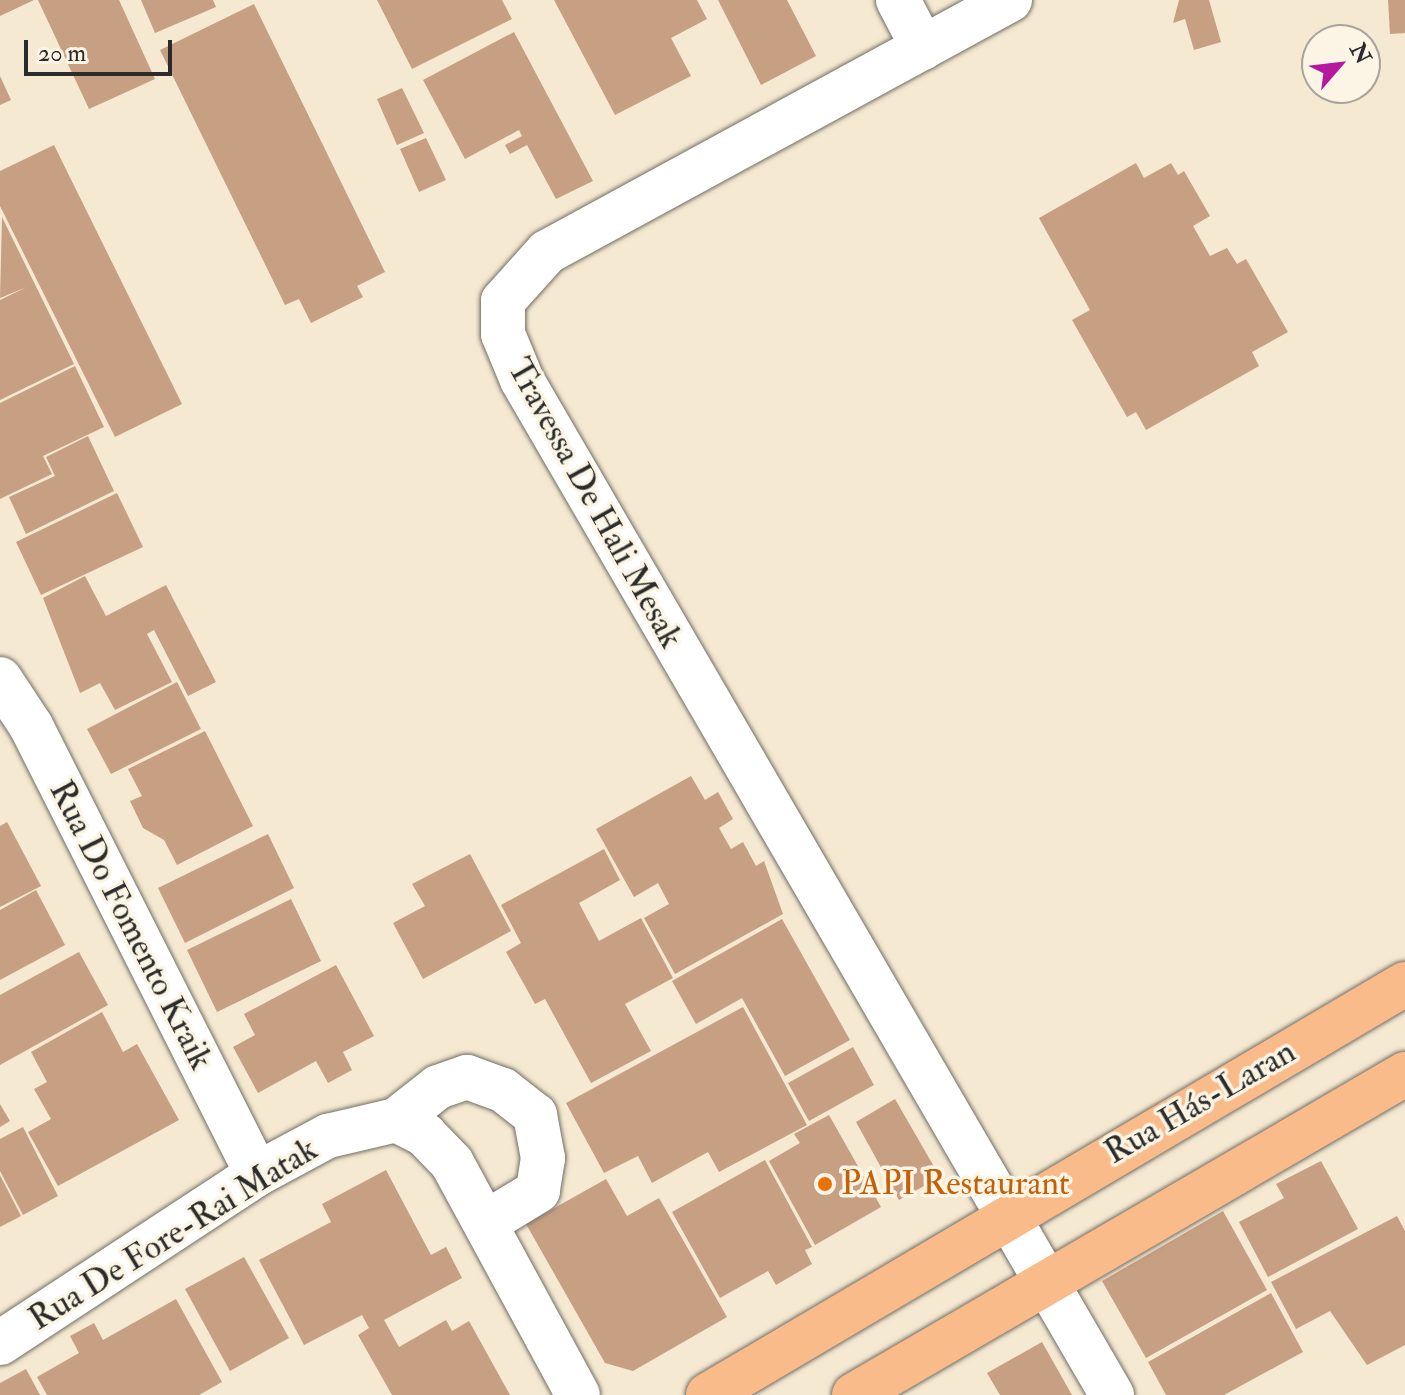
<!DOCTYPE html>
<html>
<head>
<meta charset="utf-8">
<style>
	body { margin:0 }
	#map { position:relative; width:1405px; height:1395px; overflow:hidden; background:#f5e9d1; font-family:"IM FELL Double Pica",serif }
	div>[style] { position:absolute }
	[style*='--x'] { left:calc(var(--x)*1px); top:calc(var(--y)*1px); width:calc(var(--w)*1px); rotate:calc(var(--a)*1deg) }
	.building>* { inset:0; background:#c79f82 }
	.roads { filter:drop-shadow(0 0 2px #726e65) drop-shadow(0 0 2px #726e65) }
	.minor>* { height:44px; margin:-22px; padding:0 22px; transform-origin:22px; border-radius:22px; background:#fff }
	.major>* { height:44px; margin:-22px; padding:0 22px; transform-origin:22px; border-radius:22px; background:#fabb8b }
	.dots>* { width:22px; height:22px; translate:-50% -50%; box-sizing:border-box; border:4px solid #fcf5e5; border-radius:50% }
	span { translate:-50% -50%; white-space:nowrap; text-align:center; line-height:1.15; -webkit-text-stroke:7px #fcf5e5; paint-order:stroke }
	.street-label { font-size:34px; color:#2b2b2b }
	.food-label { font-size:34px; color:#c56008 }
	.left { translate:0 -50%; text-align:left }
	.north { position:absolute; left:1301px; top:24px; width:80px; height:80px; box-sizing:border-box; background:#fcf5e5; border:2px solid #a8a49b; border-radius:50%; rotate:62deg; font-size:22px; font-weight:700; line-height:32px; text-align:center; color:#2b2b2b }
	.north::after { content:''; display:block; margin:auto; width:28px; height:36px; background:#b5179e; clip-path:polygon(50% 0,100% 100%,50% 72%,0 100%) }
	.scale { position:absolute; left:24px; top:40px; width:148px; height:36px; box-sizing:border-box; border:4px solid #2b2b2b; border-top:0; padding-left:10px; font-size:24px; line-height:28px; white-space:nowrap; color:#2b2b2b; -webkit-text-stroke:6px #fcf5e5; paint-order:stroke }
</style>
</head>
<body>
<div id="map">
	<div class="building">
		<i style="clip-path:polygon(0 0,34px 0,0 16px)"></i>
		<i style="clip-path:polygon(38px 0,119px 0,155px 79px,89px 109px)"></i>
		<i style="clip-path:polygon(141px 0,213px 0,216px 7px,155px 33px)"></i>
		<i style="clip-path:polygon(377px 0,502px 0,512px 19px,412px 69px)"></i>
		<i style="clip-path:polygon(554px 0,697px 0,707px 19px,671px 38px,691px 76px,615px 115px)"></i>
		<i style="clip-path:polygon(718px 0,787px 0,816px 56px,761px 85px)"></i>
		<i style="clip-path:polygon(1179px 0,1209px 0,1221px 42px,1194px 50px,1185px 19px,1173px 23px)"></i>
		<i style="clip-path:polygon(1388px 0,1405px 0,1405px 33px,1390px 34px)"></i>
		<i style="clip-path:polygon(254px 4px,385px 272px,357px 286px,363px 297px,311px 323px,299px 299px,285px 305px,160px 50px)"></i>
		<i style="clip-path:polygon(514px 32px,593px 181px,556px 199px,527px 145px,510px 154px,505px 145px,522px 136px,519px 130px,465px 159px,423px 80px)"></i>
		<i style="clip-path:polygon(0 76px,11px 100px,0 105px)"></i>
		<i style="clip-path:polygon(402px 88px,424px 133px,397px 145px,377px 99px)"></i>
		<i style="clip-path:polygon(426px 138px,446px 180px,419px 192px,400px 149px)"></i>
		<i style="clip-path:polygon(54px 145px,182px 404px,115px 437px,0 206px,0 171px)"></i>
		<i style="clip-path:polygon(1136px 163px,1144px 178px,1171px 163px,1178px 175px,1184px 171px,1210px 216px,1193px 226px,1210px 256px,1227px 248px,1237px 264px,1246px 259px,1288px 332px,1252px 352px,1259px 366px,1146px 430px,1136px 412px,1127px 417px,1072px 320px,1090px 310px,1039px 218px)"></i>
		<i style="clip-path:polygon(2px 217px,74px 364px,0 400px,0 300px,27px 287px,0 298px)"></i>
		<i style="clip-path:polygon(75px 366px,104px 427px,43px 456px,52px 474px,0 499px,0 403px)"></i>
		<i style="clip-path:polygon(88px 436px,114px 491px,26px 534px,9px 497px,55px 476px,46px 457px)"></i>
		<i style="clip-path:polygon(117px 493px,143px 547px,41px 595px,16px 542px)"></i>
		<i style="clip-path:polygon(85px 576px,106px 616px,166px 585px,216px 682px,188px 696px,154px 630px,147px 634px,172px 682px,115px 710px,100px 683px,80px 693px,43px 598px)"></i>
		<i style="clip-path:polygon(177px 682px,201px 729px,111px 774px,87px 729px)"></i>
		<i style="clip-path:polygon(205px 731px,253px 826px,177px 865px,164px 840px,143px 828px,130px 801px,142px 796px,128px 769px)"></i>
		<i style="clip-path:polygon(691px 776px,705px 800px,718px 792px,733px 819px,719px 828px,731px 849px,743px 842px,756px 866px,764px 861px,783px 914px,675px 974px,644px 918px,669px 904px,658px 883px,634px 897px,596px 829px)"></i>
		<i style="clip-path:polygon(7px 822px,41px 886px,0 907px,0 826px)"></i>
		<i style="clip-path:polygon(268px 834px,294px 888px,185px 943px,158px 888px)"></i>
		<i style="clip-path:polygon(604px 849px,620px 880px,579px 903px,599px 941px,641px 918px,673px 978px,625px 1004px,651px 1051px,591px 1083px,545px 999px,535px 1004px,506px 952px,521px 943px,501px 905px)"></i>
		<i style="clip-path:polygon(470px 854px,511px 931px,423px 979px,393px 923px,425px 906px,412px 884px)"></i>
		<i style="clip-path:polygon(36px 890px,65px 945px,0 980px,0 910px)"></i>
		<i style="clip-path:polygon(291px 899px,321px 961px,217px 1012px,187px 950px)"></i>
		<i style="clip-path:polygon(782px 919px,850px 1040px,785px 1076px,742px 998px,696px 1024px,672px 981px)"></i>
		<i style="clip-path:polygon(79px 952px,108px 1005px,0 1065px,0 995px)"></i>
		<i style="clip-path:polygon(336px 965px,374px 1036px,343px 1052px,352px 1070px,328px 1083px,316px 1061px,258px 1093px,233px 1047px,255px 1035px,244px 1014px)"></i>
		<i style="clip-path:polygon(743px 1007px,807px 1125px,719px 1172px,708px 1152px,652px 1183px,638px 1156px,604px 1173px,566px 1103px)"></i>
		<i style="clip-path:polygon(102px 1012px,123px 1052px,137px 1044px,179px 1120px,58px 1186px,28px 1132px,51px 1119px,34px 1089px,47px 1082px,31px 1052px)"></i>
		<i style="clip-path:polygon(853px 1047px,874px 1085px,809px 1121px,788px 1083px)"></i>
		<i style="clip-path:polygon(895px 1099px,940px 1177px,899px 1200px,856px 1122px)"></i>
		<i style="clip-path:polygon(0 1104px,10px 1121px,0 1127px)"></i>
		<i style="clip-path:polygon(829px 1115px,881px 1207px,815px 1245px,769px 1161px,800px 1143px,794px 1134px)"></i>
		<i style="clip-path:polygon(23px 1127px,58px 1196px,23px 1215px,0 1171px,0 1139px)"></i>
		<i style="clip-path:polygon(765px 1160px,812px 1247px,805px 1250px,812px 1264px,776px 1285px,768px 1271px,720px 1298px,672px 1212px)"></i>
		<i style="clip-path:polygon(1321px 1161px,1358px 1229px,1268px 1277px,1239px 1222px,1284px 1198px,1276px 1184px)"></i>
		<i style="clip-path:polygon(386px 1170px,431px 1255px,446px 1247px,462px 1278px,384px 1320px,399px 1347px,446px 1320px,452px 1331px,469px 1321px,510px 1395px,392px 1395px,358px 1335px,369px 1328px,362px 1315px,304px 1345px,259px 1260px,331px 1222px,322px 1204px)"></i>
		<i style="clip-path:polygon(0 1175px,21px 1216px,0 1227px)"></i>
		<i style="clip-path:polygon(606px 1179px,627px 1216px,659px 1198px,727px 1317px,633px 1371px,605px 1363px,526px 1224px)"></i>
		<i style="clip-path:polygon(1223px 1211px,1267px 1290px,1146px 1358px,1102px 1281px)"></i>
		<i style="clip-path:polygon(1397px 1216px,1405px 1231px,1405px 1345px,1367px 1365px,1330px 1311px,1296px 1329px,1271px 1282px)"></i>
		<i style="clip-path:polygon(244px 1257px,289px 1338px,230px 1371px,185px 1289px)"></i>
		<i style="clip-path:polygon(1271px 1293px,1303px 1352px,1224px 1395px,1166px 1395px,1148px 1362px)"></i>
		<i style="clip-path:polygon(176px 1299px,222px 1382px,199px 1395px,47px 1395px,37px 1377px,79px 1353px,70px 1336px,94px 1323px,103px 1340px)"></i>
		<i style="clip-path:polygon(1042px 1342px,1072px 1395px,1000px 1395px,987px 1373px)"></i>
		<i style="clip-path:polygon(26px 1369px,40px 1395px,0 1395px,0 1383px)"></i>
	</div>
	<div class="roads">
		<div class="minor">
			<i style="--x:898;--y:0;--w:54;--a:62.5"></i>
			<i style="--x:1010;--y:0;--w:527;--a:151.44"></i>
			<i style="--x:547;--y:252;--w:66;--a:131.9"></i>
			<i style="--x:503;--y:301;--w:33;--a:90"></i>
			<i style="--x:503;--y:334;--w:50;--a:67.6"></i>
			<i style="--x:522;--y:380;--w:1174;--a:59.83"></i>
			<i style="--x:0;--y:679;--w:56;--a:56.6"></i>
			<i style="--x:31;--y:726;--w:502;--a:63.23"></i>
			<i style="--x:396;--y:1120;--w:53;--a:-38.2"></i>
			<i style="--x:438;--y:1087;--w:31;--a:-19"></i>
			<i style="--x:467;--y:1077;--w:38;--a:20"></i>
			<i style="--x:503;--y:1090;--w:41;--a:38"></i>
			<i style="--x:535;--y:1115;--w:44;--a:79.5"></i>
			<i style="--x:543;--y:1158;--w:33;--a:99"></i>
			<i style="--x:538;--y:1191;--w:60;--a:148.7"></i>
			<i style="--x:0;--y:1343;--w:308;--a:-33.3"></i>
			<i style="--x:257;--y:1174;--w:81;--a:-28.2"></i>
			<i style="--x:328;--y:1136;--w:70;--a:-13.2"></i>
			<i style="--x:396;--y:1120;--w:33;--a:27"></i>
			<i style="--x:425;--y:1135;--w:39;--a:46"></i>
			<i style="--x:452;--y:1163;--w:264;--a:61.5"></i>
		</div>
		<div class="major">
			<i style="--x:708;--y:1395;--w:809;--a:-30.53"></i>
			<i style="--x:854;--y:1395;--w:638;--a:-30.22"></i>
		</div>
	</div>
	<div class="dots">
		<i style="left:825px;top:1184px;background:#e8710a"></i>
	</div>
	<div class="street-label">
		<span style="left:595px;top:503px;rotate:61deg">Travessa De Hali Mesak</span>
		<span style="left:131px;top:925px;rotate:63deg">Rua Do Fomento Kraik</span>
		<span style="left:1200px;top:1102px;rotate:-30deg">Rua Hás-Laran</span>
		<span style="left:173px;top:1234px;rotate:-32deg">Rua De Fore-Rai Matak</span>
	</div>
	<div class="food-label">
		<span class="left" style="left:841px;top:1184px">PAPI Restaurant</span>
	</div>
	<div class="north">N</div>
	<div class="scale">20 m</div>
</div>
</body>
</html>
